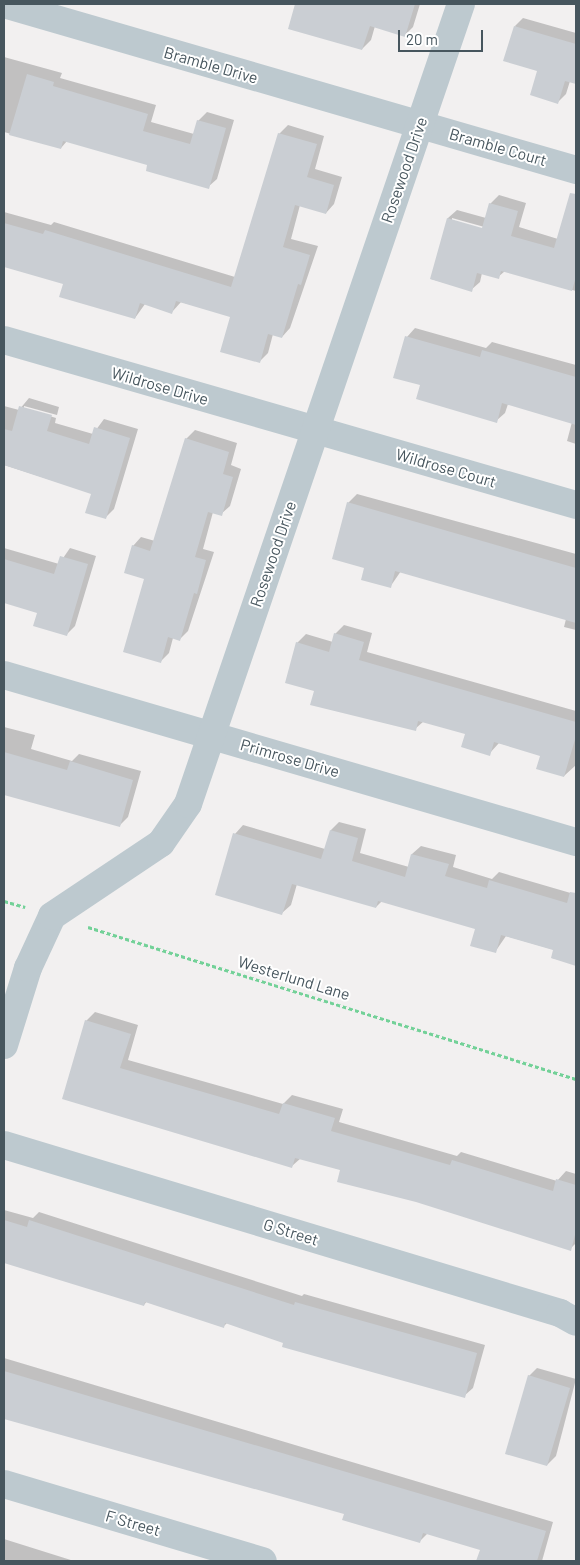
<!DOCTYPE html>
<html>
<head>
<meta charset="utf-8">
<style>
	body { margin:0 }
	#map { position:relative; width:580px; height:1565px; overflow:hidden; background:#f2f0f0; font-family:Barlow,sans-serif }
	div>[style] { position:absolute }
	[style*='--x'] { left:calc(var(--x)*1px); top:calc(var(--y)*1px); width:calc(var(--w)*1px); rotate:calc(var(--a)*1deg) }
	.shadow>* { inset:0; background:#0003 }
	.building>* { inset:0; background:#caced3 }
	.path>* { height:3px; margin-top:-1.5px; transform-origin:0; background:repeating-linear-gradient(90deg,#73d198 0 4px,transparent 0 6.5px) }
	.minor>* { height:28px; margin:-14px; padding:0 14px; transform-origin:14px; border-radius:14px; background:#bdc9cf }
	span { translate:-50% -50%; white-space:nowrap; text-align:center; line-height:1.15; -webkit-text-stroke:4px #fff; paint-order:stroke }
	.street-label { font-size:16px; color:#47565e }
	.frame { position:absolute; inset:0; border:5px solid #47565e; pointer-events:none }
	.scale { position:absolute; left:398px; top:30px; width:85px; height:22px; box-sizing:border-box; border:2px solid #47565e; border-top:0; padding-left:6px; font-size:15px; line-height:18px; white-space:nowrap; color:#47565e; -webkit-text-stroke:4px #fff; paint-order:stroke }
</style>
</head>
<body>
<div id="map">
	<div class="shadow">
		<i style="clip-path:polygon(296px 4px,420px 4px,413px 27px,405px 35px,375px 26px,371px 40px,362px 49px,289px 28px)"></i>
		<i style="clip-path:polygon(523px 18px,576px 33px,576px 83px,570px 81px,566px 94px,558px 102px,515px 26px)"></i>
		<i style="clip-path:polygon(4px 57px,62px 73px,60px 78px,156px 105px,151px 122px,194px 134px,198px 121px,207px 112px,234px 120px,217px 179px,208px 187px,149px 164px,67px 141px,61px 148px,4px 132px)"></i>
		<i style="clip-path:polygon(288px 125px,324px 136px,315px 169px,342px 177px,334px 204px,326px 213px,300px 205px,291px 239px,318px 246px,290px 328px,282px 337px,273px 334px,268px 353px,259px 362px,232px 316px,181px 302px,172px 312px,145px 304px,135px 318px,64px 283px,4px 266px,4px 212px,51px 225px,54px 222px,235px 277px,279px 134px)"></i>
		<i style="clip-path:polygon(evenodd,499px 195px,526px 203px,519px 227px,558px 239px,571px 216px,576px 218px,576px 291px,505px 271px,498px 277px,482px 273px,480px 282px,471px 290px,431px 279px,448px 218px,457px 210px,486px 218px,490px 204px,499px 195px,452px 218px,488px 228px,488px 231px,452px 220px,452px 218px)"></i>
		<i style="clip-path:polygon(415px 328px,486px 348px,492px 342px,576px 365px,576px 444px,567px 441px,572px 422px,508px 404px,505px 413px,496px 421px,421px 385px,407px 337px)"></i>
		<i style="clip-path:polygon(29px 398px,59px 407px,57px 415px,24px 406px,24px 408px,56px 418px,55px 423px,93px 434px,104px 419px,138px 429px,114px 509px,106px 517px,92px 493px,4px 465px,4px 406px,19px 410px)"></i>
		<i style="clip-path:polygon(195px 430px,237px 443px,231px 465px,241px 469px,230px 506px,221px 514px,213px 512px,203px 549px,214px 552px,188px 631px,180px 639px,173px 638px,169px 653px,160px 662px,146px 578px,133px 546px,141px 537px,155px 541px,186px 439px)"></i>
		<i style="clip-path:polygon(357px 494px,576px 554px,576px 630px,564px 627px,566px 619px,401px 571px,390px 587px,366px 567px,348px 503px)"></i>
		<i style="clip-path:polygon(4px 548px,59px 564px,70px 548px,96px 556px,75px 626px,66px 635px,38px 612px,4px 602px)"></i>
		<i style="clip-path:polygon(344px 625px,372px 633px,367px 652px,576px 711px,576px 765px,564px 776px,542px 755px,499px 743px,489px 754px,467px 733px,424px 721px,415px 729px,316px 690px,297px 643px,306px 634px,333px 642px,335px 634px)"></i>
		<i style="clip-path:polygon(4px 727px,35px 735px,31px 749px,72px 761px,79px 754px,141px 771px,128px 817px,119px 826px,4px 793px)"></i>
		<i style="clip-path:polygon(339px 822px,366px 829px,360px 853px,409px 867px,412px 854px,421px 846px,456px 855px,453px 867px,492px 879px,499px 872px,574px 894px,576px 892px,576px 964px,552px 958px,555px 950px,506px 936px,495px 952px,477px 928px,382px 901px,376px 907px,297px 884px,291px 905px,282px 913px,235px 834px,243px 825px,325px 849px,331px 830px)"></i>
		<i style="clip-path:polygon(95px 1012px,138px 1025px,128px 1060px,283px 1104px,292px 1095px,343px 1109px,339px 1122px,457px 1156px,461px 1152px,557px 1181px,566px 1171px,576px 1174px,576px 1243px,570px 1249px,416px 1201px,342px 1170px,301px 1158px,292px 1166px,64px 1098px,86px 1021px)"></i>
		<i style="clip-path:polygon(4px 1210px,33px 1218px,39px 1212px,302px 1296px,304px 1294px,485px 1345px,473px 1388px,464px 1396px,227px 1323px,223px 1327px,147px 1301px,144px 1305px,4px 1262px)"></i>
		<i style="clip-path:polygon(4px 1358px,553px 1522px,542px 1561px,482px 1561px,478px 1560px,481px 1549px,428px 1533px,420px 1541px,346px 1513px,4px 1415px)"></i>
		<i style="clip-path:polygon(537px 1368px,576px 1379px,556px 1456px,547px 1465px,529px 1376px)"></i>
		<i style="clip-path:polygon(4px 1539px,74px 1561px,76px 1561px,4px 1561px)"></i>
	</div>
	<div class="building">
		<i style="clip-path:polygon(295px 4px,415px 4px,405px 37px,370px 26px,362px 50px,288px 29px)"></i>
		<i style="clip-path:polygon(514px 26px,576px 44px,576px 84px,565px 81px,558px 104px,530px 95px,537px 71px,503px 61px)"></i>
		<i style="clip-path:polygon(27px 74px,54px 82px,53px 86px,148px 114px,143px 131px,190px 144px,197px 120px,226px 128px,209px 189px,146px 171px,147px 165px,63px 141px,61px 149px,9px 135px)"></i>
		<i style="clip-path:polygon(278px 133px,317px 144px,307px 177px,334px 185px,326px 214px,295px 205px,283px 247px,310px 255px,301px 285px,298px 284px,282px 338px,268px 334px,260px 363px,220px 352px,230px 317px,176px 301px,172px 314px,140px 303px,135px 319px,59px 297px,63px 284px,4px 267px,4px 223px,43px 234px,45px 230px,231px 287px)"></i>
		<i style="clip-path:polygon(570px 193px,576px 194px,576px 276px,572px 291px,501px 271px,499px 279px,477px 273px,472px 292px,430px 279px,447px 218px,482px 228px,489px 203px,518px 211px,511px 236px,554px 248px)"></i>
		<i style="clip-path:polygon(405px 336px,480px 357px,482px 350px,576px 377px,576px 425px,502px 403px,497px 423px,416px 399px,420px 385px,393px 378px)"></i>
		<i style="clip-path:polygon(19px 406px,52px 415px,47px 431px,89px 444px,94px 427px,130px 438px,106px 519px,85px 513px,91px 494px,4px 465px,4px 429px,12px 431px)"></i>
		<i style="clip-path:polygon(185px 438px,229px 452px,223px 474px,233px 477px,222px 516px,208px 512px,195px 557px,206px 560px,197px 594px,194px 593px,180px 641px,168px 637px,161px 663px,123px 652px,144px 579px,124px 573px,132px 545px,150px 551px)"></i>
		<i style="clip-path:polygon(347px 502px,576px 568px,576px 623px,395px 571px,391px 588px,361px 580px,364px 568px,332px 559px)"></i>
		<i style="clip-path:polygon(60px 556px,88px 564px,67px 636px,33px 626px,37px 613px,4px 603px,4px 559px,54px 574px)"></i>
		<i style="clip-path:polygon(334px 633px,364px 642px,359px 660px,576px 722px,576px 736px,564px 777px,536px 769px,540px 756px,494px 742px,490px 756px,461px 747px,465px 734px,418px 721px,416px 731px,310px 705px,314px 691px,285px 683px,296px 642px,329px 652px)"></i>
		<i style="clip-path:polygon(4px 752px,67px 770px,70px 761px,133px 780px,120px 827px,4px 795px)"></i>
		<i style="clip-path:polygon(330px 830px,358px 838px,352px 861px,405px 877px,411px 854px,449px 864px,445px 876px,487px 888px,489px 880px,567px 903px,570px 892px,576px 893px,576px 966px,551px 958px,553px 950px,501px 935px,496px 953px,470px 946px,475px 929px,378px 901px,376px 908px,292px 884px,282px 915px,215px 895px,233px 833px,321px 859px)"></i>
		<i style="clip-path:polygon(85px 1020px,131px 1034px,120px 1068px,279px 1114px,283px 1103px,335px 1118px,331px 1131px,450px 1165px,452px 1160px,553px 1191px,556px 1179px,576px 1185px,576px 1231px,571px 1251px,416px 1202px,337px 1182px,340px 1170px,295px 1158px,292px 1168px,62px 1099px)"></i>
		<i style="clip-path:polygon(4px 1220px,27px 1227px,29px 1220px,294px 1305px,295px 1302px,477px 1353px,465px 1398px,282px 1347px,283px 1343px,225px 1323px,224px 1328px,145px 1302px,144px 1306px,4px 1263px)"></i>
		<i style="clip-path:polygon(4px 1371px,546px 1531px,537px 1561px,476px 1561px,480px 1550px,423px 1533px,420px 1543px,342px 1520px,344px 1514px,4px 1419px)"></i>
		<i style="clip-path:polygon(528px 1375px,570px 1388px,547px 1466px,505px 1454px)"></i>
	</div>
	<div class="path">
		<i style="--x:4;--y:901;--w:22;--a:16"></i>
		<i style="--x:88;--y:927;--w:511;--a:17.3"></i>
	</div>
	<div class="minor">
		<i style="--x:4;--y:4;--w:596;--a:16.18"></i>
		<i style="--x:4;--y:340;--w:595;--a:16.09"></i>
		<i style="--x:4;--y:675;--w:596;--a:16.28"></i>
		<i style="--x:4;--y:1045;--w:81;--a:-72.7"></i>
		<i style="--x:28;--y:968;--w:57;--a:-65.2"></i>
		<i style="--x:52;--y:916;--w:131;--a:-33.8"></i>
		<i style="--x:161;--y:843;--w:47;--a:-55.3"></i>
		<i style="--x:188;--y:804;--w:845;--a:-71.16"></i>
		<i style="--x:4;--y:1145;--w:581;--a:16.81"></i>
		<i style="--x:560;--y:1313;--w:18;--a:29"></i>
		<i style="--x:4;--y:1484;--w:270;--a:16.6"></i>
	</div>
	<div class="street-label">
		<span style="left:211px;top:65px;rotate:16deg">Bramble Drive</span>
		<span style="left:498px;top:147px;rotate:16deg">Bramble Court</span>
		<span style="left:404px;top:170px;rotate:-71deg">Rosewood Drive</span>
		<span style="left:160px;top:386px;rotate:16deg">Wildrose Drive</span>
		<span style="left:446px;top:468px;rotate:16deg">Wildrose Court</span>
		<span style="left:273px;top:554px;rotate:-71deg">Rosewood Drive</span>
		<span style="left:290px;top:758px;rotate:16deg">Primrose Drive</span>
		<span style="left:294px;top:978px;rotate:17deg">Westerlund Lane</span>
		<span style="left:291px;top:1232px;rotate:17deg">G Street</span>
		<span style="left:133px;top:1523px;rotate:16deg">F Street</span>
	</div>
	<div class="frame"></div>
	<div class="scale">20 m</div>
</div>
</body>
</html>
